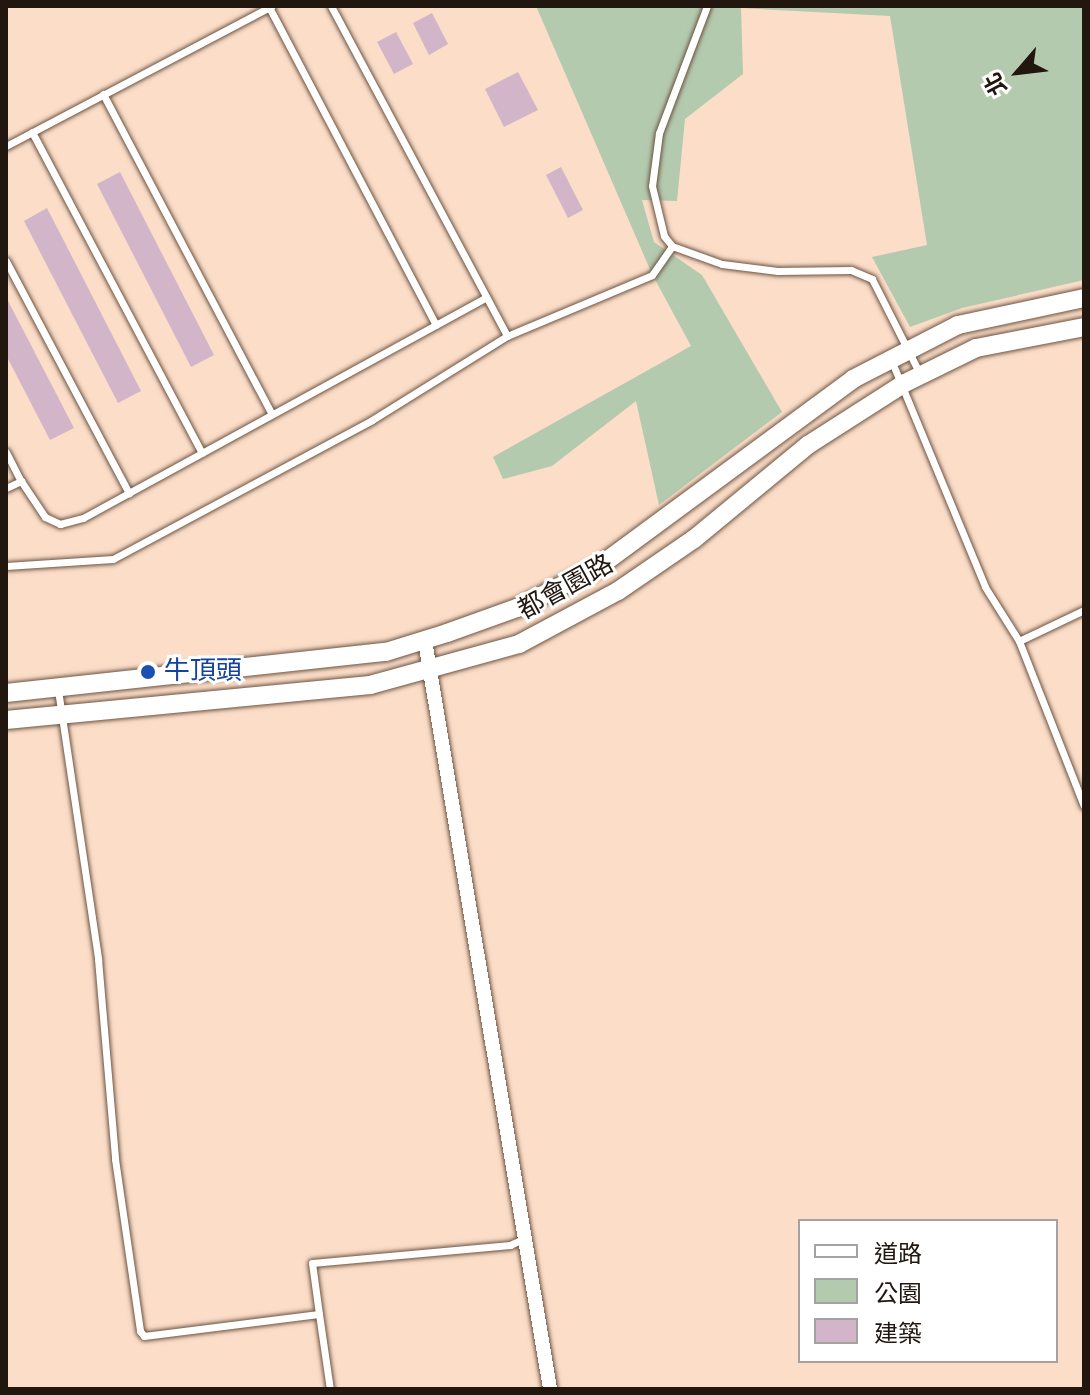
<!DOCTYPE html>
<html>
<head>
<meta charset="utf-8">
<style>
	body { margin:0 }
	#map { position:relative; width:1090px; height:1395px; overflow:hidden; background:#fbddc8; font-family:"Sofia Sans Condensed","Noto Sans TC",sans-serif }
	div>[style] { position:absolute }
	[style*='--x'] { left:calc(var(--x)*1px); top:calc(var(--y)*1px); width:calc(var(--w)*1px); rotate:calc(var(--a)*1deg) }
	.green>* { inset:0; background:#b4caaf }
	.building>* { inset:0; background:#d3b5ca }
	.roads { filter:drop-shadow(0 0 2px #6d5442) drop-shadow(0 0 2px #6d5442) }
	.service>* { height:7px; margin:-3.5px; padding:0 3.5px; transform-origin:3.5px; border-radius:3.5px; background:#fff }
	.minor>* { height:14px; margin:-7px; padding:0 7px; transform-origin:7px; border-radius:7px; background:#fff }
	.tertiary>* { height:18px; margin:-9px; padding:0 9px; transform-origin:9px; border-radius:9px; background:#fff }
	.dots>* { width:22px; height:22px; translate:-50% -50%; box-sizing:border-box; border:4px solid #fff; border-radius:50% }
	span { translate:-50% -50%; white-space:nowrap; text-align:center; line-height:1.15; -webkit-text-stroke:6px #fff; paint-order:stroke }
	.street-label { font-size:26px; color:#21170f }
	.transit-label { font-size:26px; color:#164399 }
	.left { translate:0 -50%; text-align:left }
	.frame { position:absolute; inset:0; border:8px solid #21170f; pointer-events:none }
	.legend { position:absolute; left:798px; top:1219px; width:260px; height:144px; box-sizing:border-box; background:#fff; border:2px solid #a6a29f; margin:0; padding:10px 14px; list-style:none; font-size:24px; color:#21170f }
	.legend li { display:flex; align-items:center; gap:16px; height:40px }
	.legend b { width:40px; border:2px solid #a6a29f }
	.north { position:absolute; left:978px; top:32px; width:80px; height:80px; -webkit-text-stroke:6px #fff; paint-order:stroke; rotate:242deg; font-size:22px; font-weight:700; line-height:32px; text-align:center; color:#21170f }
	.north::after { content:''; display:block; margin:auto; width:28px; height:36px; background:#21170f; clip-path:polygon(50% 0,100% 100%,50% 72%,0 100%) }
</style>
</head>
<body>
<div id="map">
	<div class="green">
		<i style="clip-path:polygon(536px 6px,1084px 6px,1084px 280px,962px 308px,910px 327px,872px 257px,927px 245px,890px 16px,741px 8px,743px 74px,685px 119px,677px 201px,642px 200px,654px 242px,702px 275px,782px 412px,659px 505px,636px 401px,552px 466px,503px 479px,493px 457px,691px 346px,652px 274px)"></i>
	</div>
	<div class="building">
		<i style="clip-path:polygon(432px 13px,448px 44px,429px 55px,413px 23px)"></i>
		<i style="clip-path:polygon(396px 32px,413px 64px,394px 74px,377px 42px)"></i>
		<i style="clip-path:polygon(518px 72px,538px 110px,504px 127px,485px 89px)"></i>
		<i style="clip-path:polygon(561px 167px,583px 210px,568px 218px,546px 175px)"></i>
		<i style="clip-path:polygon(120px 172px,214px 355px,191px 367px,97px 184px)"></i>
		<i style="clip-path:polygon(47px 208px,141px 391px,118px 403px,24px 221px)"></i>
		<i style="clip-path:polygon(6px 297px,74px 428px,50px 440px,6px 355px)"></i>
	</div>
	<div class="roads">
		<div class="service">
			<i style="--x:331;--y:6;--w:374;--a:61.9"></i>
			<i style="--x:707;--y:6;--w:136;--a:110.7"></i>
			<i style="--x:659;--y:133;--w:53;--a:97.5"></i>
			<i style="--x:652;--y:186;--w:51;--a:76.5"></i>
			<i style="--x:664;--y:236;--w:13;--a:51"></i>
			<i style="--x:672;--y:246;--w:53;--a:19.8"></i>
			<i style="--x:722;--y:264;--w:56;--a:7.1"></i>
			<i style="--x:778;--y:271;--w:73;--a:-0.8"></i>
			<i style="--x:851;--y:270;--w:23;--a:23"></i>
			<i style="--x:872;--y:279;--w:106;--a:63.2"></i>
			<i style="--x:269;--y:7;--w:359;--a:62.3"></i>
			<i style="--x:103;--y:94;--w:362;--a:62.2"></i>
			<i style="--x:32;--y:132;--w:363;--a:62.1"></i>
			<i style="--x:6;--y:146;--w:300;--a:-27.8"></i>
			<i style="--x:6;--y:261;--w:263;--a:62.1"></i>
			<i style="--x:892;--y:362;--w:243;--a:67.5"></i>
			<i style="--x:985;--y:587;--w:64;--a:57.8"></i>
			<i style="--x:1019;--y:641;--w:177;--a:68.5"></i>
			<i style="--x:6;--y:452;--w:33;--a:63"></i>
			<i style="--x:6;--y:488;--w:17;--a:-25"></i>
			<i style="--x:21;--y:481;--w:43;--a:56.3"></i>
			<i style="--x:45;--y:517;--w:17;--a:25"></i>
			<i style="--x:60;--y:524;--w:24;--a:-15"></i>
			<i style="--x:83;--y:518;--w:458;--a:-28.7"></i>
			<i style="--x:6;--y:566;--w:107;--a:-3.7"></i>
			<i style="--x:113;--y:559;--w:294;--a:-28.2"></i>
			<i style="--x:372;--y:420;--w:159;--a:-31.9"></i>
			<i style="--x:507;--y:336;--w:157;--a:-22.8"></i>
			<i style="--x:652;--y:275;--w:35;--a:-55"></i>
			<i style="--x:1019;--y:641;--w:72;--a:-25.5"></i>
			<i style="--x:58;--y:690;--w:272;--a:81.5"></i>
			<i style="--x:98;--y:959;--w:201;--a:85.1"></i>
			<i style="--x:115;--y:1159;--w:174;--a:81.7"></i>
			<i style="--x:140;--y:1331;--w:6;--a:51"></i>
			<i style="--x:144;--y:1336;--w:176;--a:-7.2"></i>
			<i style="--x:319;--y:1314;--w:76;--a:81.7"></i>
			<i style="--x:319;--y:1314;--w:51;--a:-97.8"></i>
			<i style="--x:312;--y:1263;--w:199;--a:-5.2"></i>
			<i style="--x:510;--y:1245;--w:17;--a:-25"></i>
		</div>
		<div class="minor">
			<i style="--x:425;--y:641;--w:758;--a:80.51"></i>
		</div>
		<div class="tertiary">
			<i style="--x:6;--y:693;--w:382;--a:-6.2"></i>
			<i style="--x:386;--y:652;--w:64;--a:-17.3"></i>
			<i style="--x:447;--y:633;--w:74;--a:-19.7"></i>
			<i style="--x:517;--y:608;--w:89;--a:-26.6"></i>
			<i style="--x:597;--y:568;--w:318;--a:-36.4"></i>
			<i style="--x:853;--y:379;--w:118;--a:-27.2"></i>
			<i style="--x:958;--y:325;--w:129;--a:-12.1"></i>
			<i style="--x:6;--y:720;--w:366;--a:-5.5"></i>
			<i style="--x:370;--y:685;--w:155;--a:-15.4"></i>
			<i style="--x:519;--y:644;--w:112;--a:-28.2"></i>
			<i style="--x:618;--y:591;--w:92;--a:-34.4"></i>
			<i style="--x:694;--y:539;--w:148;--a:-39.5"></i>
			<i style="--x:808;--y:445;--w:115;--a:-32.6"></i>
			<i style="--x:905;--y:383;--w:79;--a:-26.2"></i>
			<i style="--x:976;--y:348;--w:110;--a:-11"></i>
		</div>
	</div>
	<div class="dots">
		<i style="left:148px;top:672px;background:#1a4fb4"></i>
	</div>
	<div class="street-label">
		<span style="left:566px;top:588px;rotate:-29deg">都會園路</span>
	</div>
	<div class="transit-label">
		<span class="left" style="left:164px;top:672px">牛頂頭</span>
	</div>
	<div class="frame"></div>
	<ul class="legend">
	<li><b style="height:10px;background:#fff"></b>道路</li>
	<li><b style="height:22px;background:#b4caaf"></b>公園</li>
	<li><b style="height:22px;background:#d3b5ca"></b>建築</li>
	</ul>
	<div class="north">北</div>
</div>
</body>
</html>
